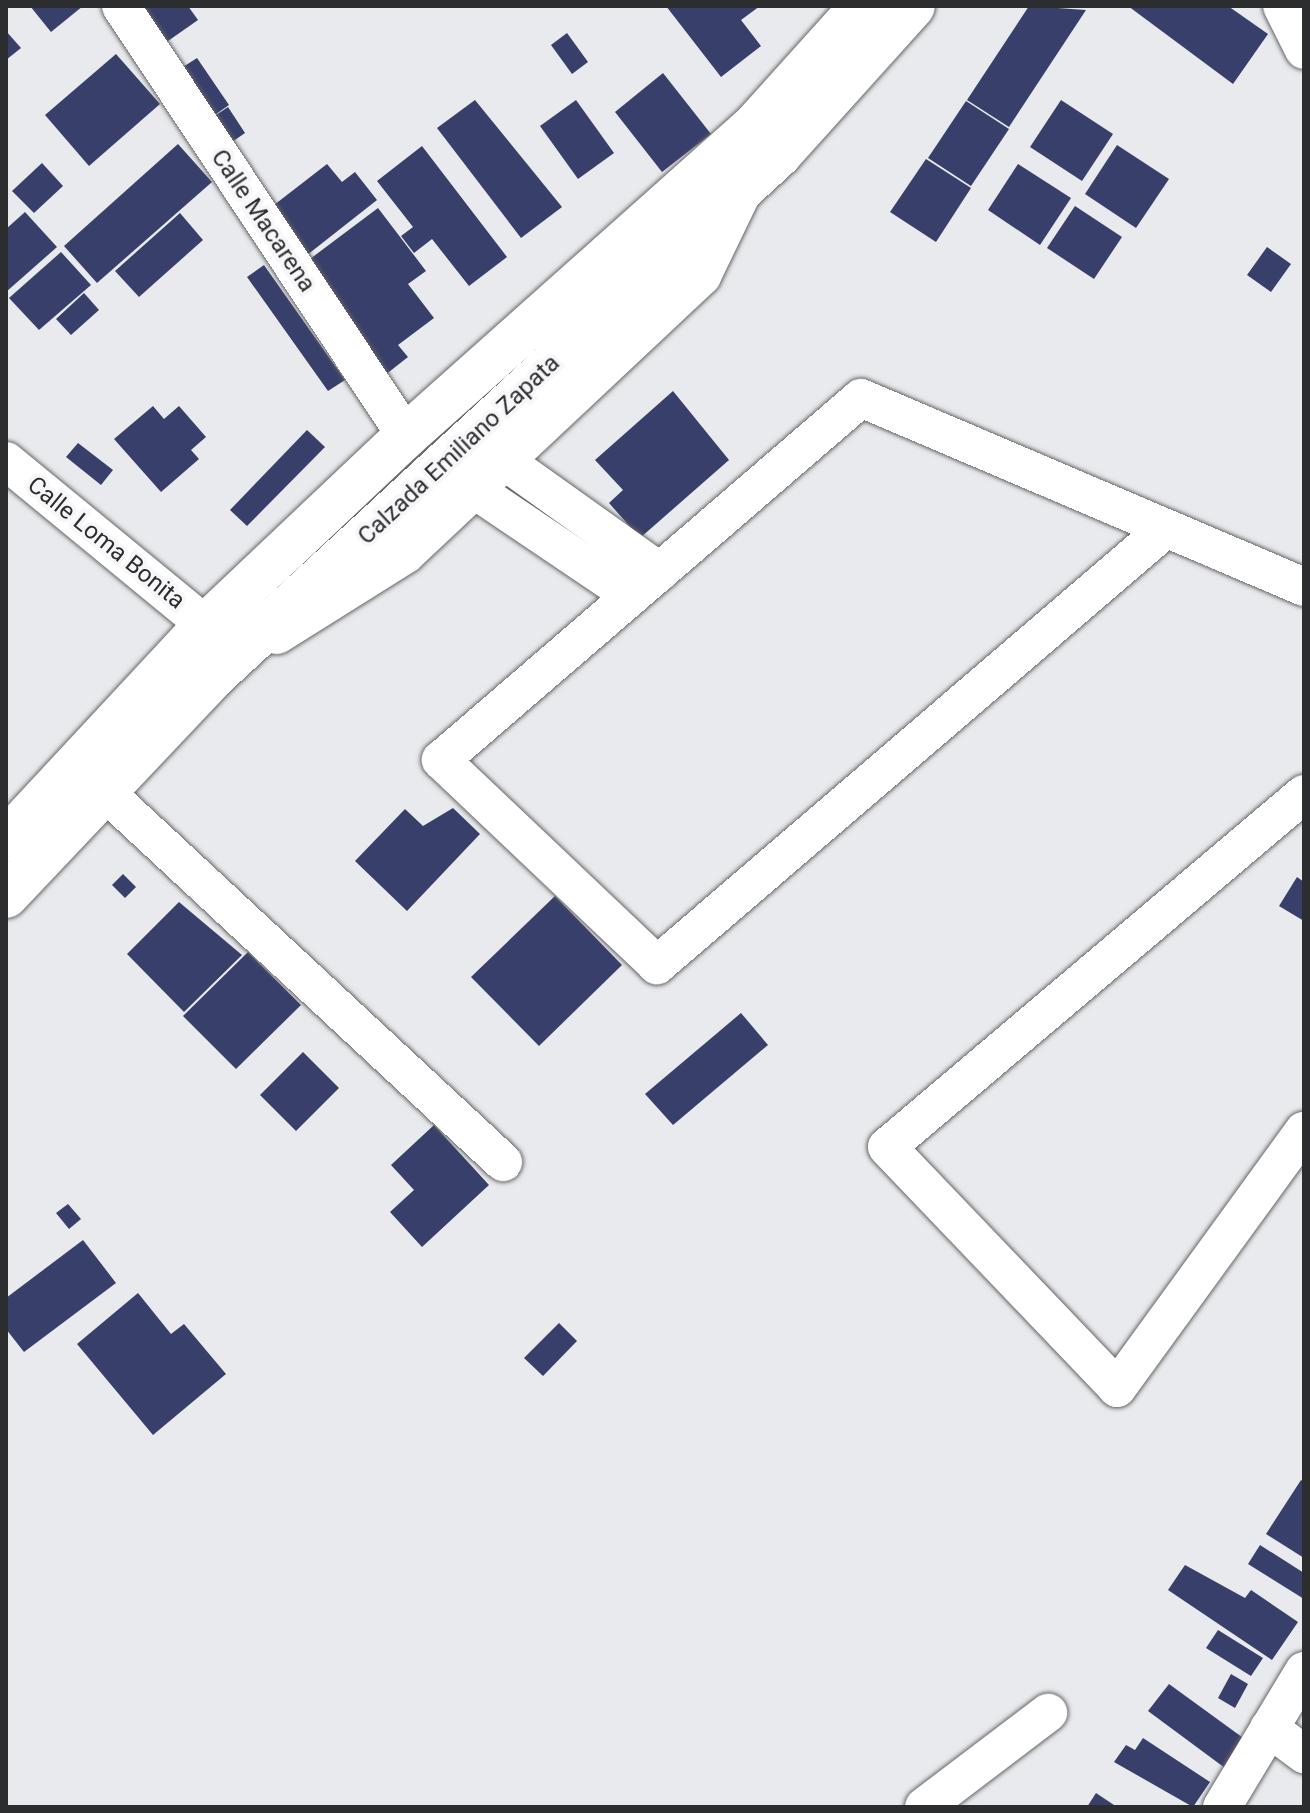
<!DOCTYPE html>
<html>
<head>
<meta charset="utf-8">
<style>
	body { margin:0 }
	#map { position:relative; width:1310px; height:1813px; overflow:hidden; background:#e9eaed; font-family:Roboto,sans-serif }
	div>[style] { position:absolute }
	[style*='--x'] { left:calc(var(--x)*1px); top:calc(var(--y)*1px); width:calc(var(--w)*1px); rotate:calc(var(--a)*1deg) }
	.building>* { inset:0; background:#383f6a }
	.roads { filter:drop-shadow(0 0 2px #656668) drop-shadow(0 0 2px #656668) }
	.minor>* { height:38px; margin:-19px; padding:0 19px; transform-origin:19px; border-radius:19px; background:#fff }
	.major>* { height:44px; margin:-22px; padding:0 22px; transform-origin:22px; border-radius:22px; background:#fff }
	span { translate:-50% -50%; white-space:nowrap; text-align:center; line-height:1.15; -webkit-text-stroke:8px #f7f7fa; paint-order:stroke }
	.street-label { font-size:24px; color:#2c2d2e }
	.frame { position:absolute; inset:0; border:8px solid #2c2d2e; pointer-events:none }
</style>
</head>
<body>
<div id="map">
	<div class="building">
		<i style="clip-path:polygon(30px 6px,83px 6px,51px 32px)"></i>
		<i style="clip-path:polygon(128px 6px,188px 6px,198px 20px,158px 48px)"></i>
		<i style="clip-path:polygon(666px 6px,760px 6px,741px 20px,761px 46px,721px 77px)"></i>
		<i style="clip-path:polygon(1029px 6px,1086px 10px,1009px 127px,967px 100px)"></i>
		<i style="clip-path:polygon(1128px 6px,1228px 6px,1268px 34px,1233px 84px)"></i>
		<i style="clip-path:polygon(6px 31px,21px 48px,6px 60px)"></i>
		<i style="clip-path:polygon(567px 33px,588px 62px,572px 74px,551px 45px)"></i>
		<i style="clip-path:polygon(116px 54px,160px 104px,89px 166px,45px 115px)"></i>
		<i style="clip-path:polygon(197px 58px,229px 105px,202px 124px,169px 76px)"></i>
		<i style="clip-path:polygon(663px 73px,711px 134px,662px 172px,615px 112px)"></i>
		<i style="clip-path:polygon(475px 100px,562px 207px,521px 238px,437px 128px)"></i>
		<i style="clip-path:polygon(576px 100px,614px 153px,578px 179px,540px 126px)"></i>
		<i style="clip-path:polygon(1061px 100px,1113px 134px,1082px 181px,1030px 147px)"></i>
		<i style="clip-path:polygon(966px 101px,1009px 129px,971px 186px,928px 158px)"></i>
		<i style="clip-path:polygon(228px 107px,245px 133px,219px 151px,201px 125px)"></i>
		<i style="clip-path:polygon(178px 144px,212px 182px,97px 283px,64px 246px)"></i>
		<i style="clip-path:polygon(1117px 145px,1169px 179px,1136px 228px,1085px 194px)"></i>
		<i style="clip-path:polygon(422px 146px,507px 257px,469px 286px,432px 239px,414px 253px,401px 236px,413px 227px,377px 181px)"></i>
		<i style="clip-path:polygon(926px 159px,971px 188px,936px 242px,890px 212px)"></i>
		<i style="clip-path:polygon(42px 163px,63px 186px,34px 213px,12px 191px)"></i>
		<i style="clip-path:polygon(327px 164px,342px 182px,355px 172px,377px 200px,302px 259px,265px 212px)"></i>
		<i style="clip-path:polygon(1018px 164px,1071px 198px,1040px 245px,988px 210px)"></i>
		<i style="clip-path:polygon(1075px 206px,1122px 237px,1094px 279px,1047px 248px)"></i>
		<i style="clip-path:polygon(378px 208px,426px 271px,408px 284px,434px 318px,398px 345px,408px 357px,380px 379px,298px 268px)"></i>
		<i style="clip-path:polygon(25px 212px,57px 247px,6px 292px,6px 229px)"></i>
		<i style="clip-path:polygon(180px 213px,203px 240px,139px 297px,115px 271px)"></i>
		<i style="clip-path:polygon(1267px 247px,1291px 264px,1271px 292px,1247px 275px)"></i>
		<i style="clip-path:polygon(61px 252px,91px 285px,39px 330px,9px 298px)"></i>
		<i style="clip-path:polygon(264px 265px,345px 380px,328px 391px,247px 277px)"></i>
		<i style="clip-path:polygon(84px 293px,99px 310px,71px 335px,56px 319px)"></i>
		<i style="clip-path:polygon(673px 391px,729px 460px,640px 538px,609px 503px,623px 490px,595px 460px)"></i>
		<i style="clip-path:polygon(153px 406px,164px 419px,179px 406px,206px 437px,191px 450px,199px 459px,161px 492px,114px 439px)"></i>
		<i style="clip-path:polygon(307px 430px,325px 447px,247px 526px,230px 510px)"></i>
		<i style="clip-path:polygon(78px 443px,113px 470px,101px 485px,66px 457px)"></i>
		<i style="clip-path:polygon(453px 808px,480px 834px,407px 911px,355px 861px,405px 809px,423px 826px)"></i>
		<i style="clip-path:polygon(123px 874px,136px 887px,125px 898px,112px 885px)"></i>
		<i style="clip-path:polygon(1297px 877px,1304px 882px,1304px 921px,1279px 906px)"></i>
		<i style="clip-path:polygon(555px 896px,622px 965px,539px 1046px,471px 977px)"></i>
		<i style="clip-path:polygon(179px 902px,242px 955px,184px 1012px,127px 954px)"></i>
		<i style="clip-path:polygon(248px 952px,301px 1005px,236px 1069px,183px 1016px)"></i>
		<i style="clip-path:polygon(741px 1013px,768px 1045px,673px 1125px,645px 1094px)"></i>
		<i style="clip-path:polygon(303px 1052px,339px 1088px,296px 1131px,260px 1095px)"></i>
		<i style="clip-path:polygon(434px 1125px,489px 1185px,422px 1247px,390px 1212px,414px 1190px,391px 1165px)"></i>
		<i style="clip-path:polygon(68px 1204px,81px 1219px,69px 1229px,56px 1213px)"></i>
		<i style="clip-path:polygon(83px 1240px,116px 1283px,24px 1352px,6px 1329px,6px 1298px)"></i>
		<i style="clip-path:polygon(138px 1293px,171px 1334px,184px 1324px,226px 1374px,153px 1435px,77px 1344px)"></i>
		<i style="clip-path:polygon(559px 1323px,577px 1341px,543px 1376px,524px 1358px)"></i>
		<i style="clip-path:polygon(1301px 1480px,1304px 1482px,1304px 1558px,1266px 1534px)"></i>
		<i style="clip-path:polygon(1260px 1545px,1304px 1573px,1304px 1599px,1248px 1564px)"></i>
		<i style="clip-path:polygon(1185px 1565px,1245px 1598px,1251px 1590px,1298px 1622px,1272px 1660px,1168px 1590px)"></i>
		<i style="clip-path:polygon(1218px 1630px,1263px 1658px,1251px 1676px,1206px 1648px)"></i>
		<i style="clip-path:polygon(1231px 1674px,1248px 1684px,1235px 1708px,1218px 1698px)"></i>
		<i style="clip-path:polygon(1169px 1684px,1246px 1740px,1225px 1768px,1148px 1711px)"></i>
		<i style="clip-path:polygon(1143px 1738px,1210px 1782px,1193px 1807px,1114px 1762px,1126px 1745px,1135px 1750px)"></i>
		<i style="clip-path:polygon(1096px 1793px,1117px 1807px,1087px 1807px)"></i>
	</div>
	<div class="roads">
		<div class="minor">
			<i style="--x:121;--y:6;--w:516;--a:56.46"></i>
			<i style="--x:1282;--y:6;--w:49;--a:63.4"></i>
			<i style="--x:6;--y:461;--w:259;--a:39.4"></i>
			<i style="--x:506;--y:462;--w:189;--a:35.5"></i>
			<i style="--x:475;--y:490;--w:189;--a:34"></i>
			<i style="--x:1163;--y:531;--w:667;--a:139.38"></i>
			<i style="--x:657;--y:965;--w:298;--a:-136.5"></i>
			<i style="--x:441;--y:760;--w:554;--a:-40.76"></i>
			<i style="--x:861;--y:398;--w:482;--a:23.1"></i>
			<i style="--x:277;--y:635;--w:152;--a:-32.1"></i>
			<i style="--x:406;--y:554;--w:406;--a:-43.2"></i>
			<i style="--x:702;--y:276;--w:92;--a:-64.3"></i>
			<i style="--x:104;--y:791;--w:545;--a:42.92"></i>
			<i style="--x:1304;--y:794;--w:546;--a:139.75"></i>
			<i style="--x:887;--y:1147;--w:333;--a:46.3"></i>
			<i style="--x:1117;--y:1388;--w:318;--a:-54"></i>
			<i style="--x:1269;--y:1728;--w:44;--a:36.6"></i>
			<i style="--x:924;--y:1807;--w:156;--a:-37.2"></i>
			<i style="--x:1222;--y:1807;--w:159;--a:-58.9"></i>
		</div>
		<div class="major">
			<i style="--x:6;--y:840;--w:294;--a:-47.1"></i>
			<i style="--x:206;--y:625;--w:275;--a:-43.4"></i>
			<i style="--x:406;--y:436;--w:466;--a:-41.7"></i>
			<i style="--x:754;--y:126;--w:161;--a:-48"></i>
			<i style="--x:6;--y:896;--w:303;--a:-46.6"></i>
			<i style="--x:214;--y:676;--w:769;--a:-42.68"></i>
			<i style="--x:779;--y:155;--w:200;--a:-48"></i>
		</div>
	</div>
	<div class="street-label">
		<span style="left:263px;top:221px;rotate:56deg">Calle Macarena</span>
		<span style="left:459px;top:450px;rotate:-43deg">Calzada Emiliano Zapata</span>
		<span style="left:106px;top:543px;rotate:39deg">Calle Loma Bonita</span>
	</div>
	<div class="frame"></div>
</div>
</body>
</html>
